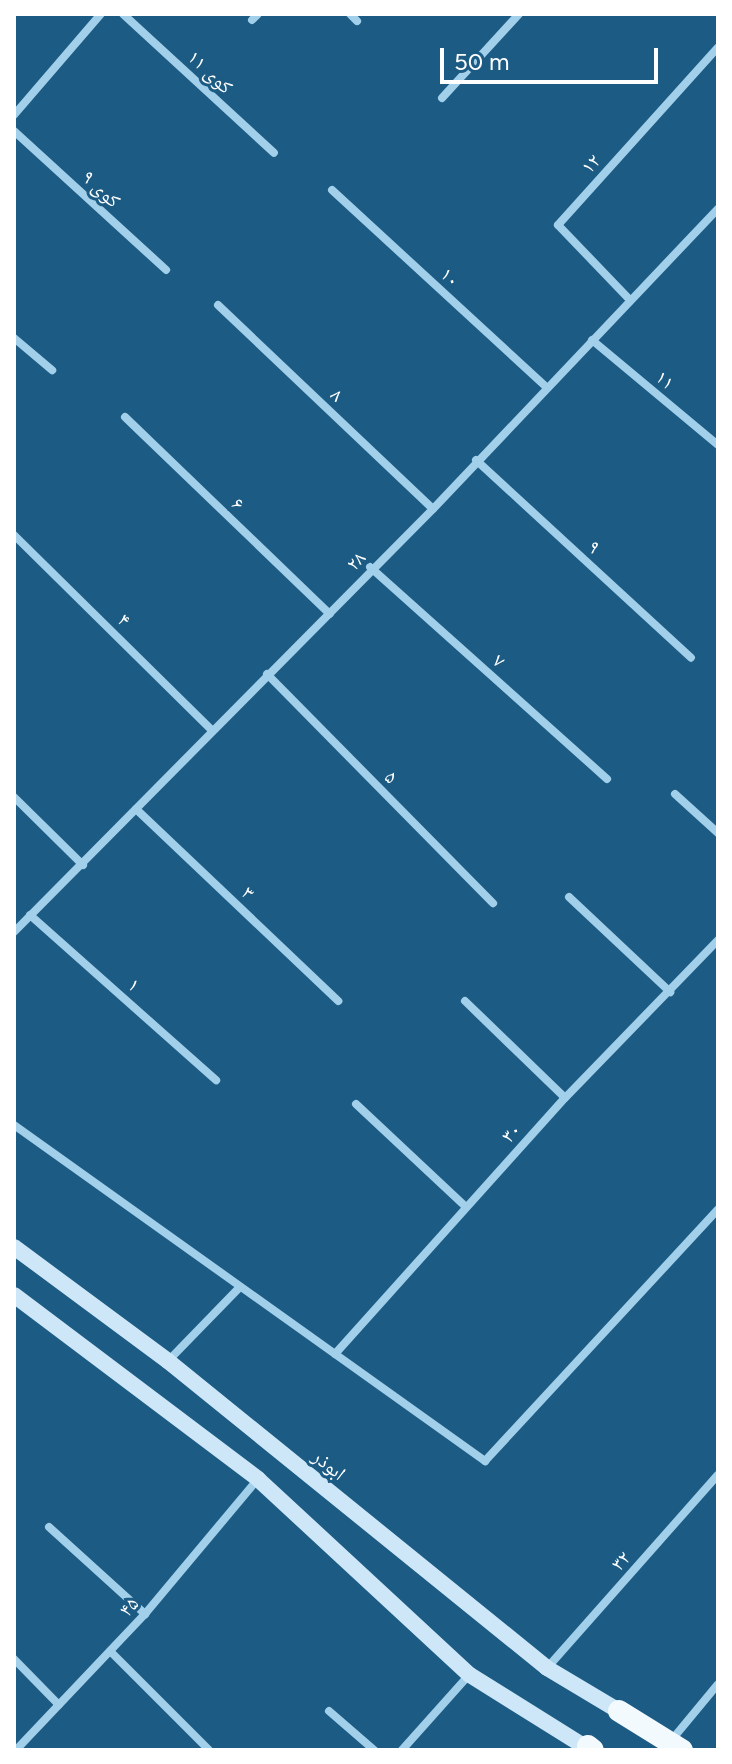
<!DOCTYPE html>
<html>
<head>
<meta charset="utf-8">
<style>
	body { margin:0 }
	#map { position:relative; width:732px; height:1764px; overflow:hidden; background:#1c5b83; font-family:Figtree,"Noto Naskh Arabic",sans-serif }
	div>[style] { position:absolute }
	[style*='--x'] { left:calc(var(--x)*1px); top:calc(var(--y)*1px); width:calc(var(--w)*1px); rotate:calc(var(--a)*1deg) }
	.minor>* { height:8px; margin:-4px; padding:0 4px; transform-origin:4px; border-radius:4px; background:#a2cfea }
	.secondary>* { height:16px; margin:-8px; padding:0 8px; transform-origin:8px; border-radius:8px; background:#cde7f8 }
	.trunk>* { height:22px; margin:-11px; padding:0 11px; transform-origin:11px; border-radius:11px; background:#f2fafe }
	span { translate:-50% -50%; white-space:nowrap; text-align:center; line-height:1.15; -webkit-text-stroke:6px #1c5b83; paint-order:stroke }
	.street-label { font-size:20px; color:#fff }
	.frame { position:absolute; inset:0; border:16px solid #fff; pointer-events:none }
	.scale { position:absolute; left:440px; top:48px; width:218px; height:36px; box-sizing:border-box; border:4px solid #fff; border-top:0; padding-left:10px; font-size:24px; line-height:28px; white-space:nowrap; color:#fff; -webkit-text-stroke:6px #1c5b83; paint-order:stroke }
</style>
</head>
<body>
<div id="map">
	<div class="minor">
		<i style="--x:123;--y:14;--w:205;--a:42.6"></i>
		<i style="--x:350;--y:14;--w:10;--a:45"></i>
		<i style="--x:252;--y:20;--w:8;--a:-45"></i>
		<i style="--x:442;--y:98;--w:114;--a:-47.5"></i>
		<i style="--x:14;--y:115;--w:133;--a:-49.3"></i>
		<i style="--x:14;--y:131;--w:206;--a:42.4"></i>
		<i style="--x:332;--y:190;--w:292;--a:42.6"></i>
		<i style="--x:630;--y:300;--w:104;--a:-133.8"></i>
		<i style="--x:558;--y:225;--w:239;--a:-48"></i>
		<i style="--x:218;--y:305;--w:296;--a:43.5"></i>
		<i style="--x:14;--y:338;--w:50;--a:40.1"></i>
		<i style="--x:592;--y:340;--w:164;--a:39.8"></i>
		<i style="--x:125;--y:417;--w:284;--a:43.9"></i>
		<i style="--x:476;--y:460;--w:292;--a:42.6"></i>
		<i style="--x:14;--y:535;--w:276;--a:44.6"></i>
		<i style="--x:370;--y:567;--w:318;--a:41.8"></i>
		<i style="--x:267;--y:674;--w:322;--a:45.4"></i>
		<i style="--x:675;--y:794;--w:58;--a:42.2"></i>
		<i style="--x:14;--y:797;--w:97;--a:44.6"></i>
		<i style="--x:136;--y:809;--w:279;--a:43.5"></i>
		<i style="--x:569;--y:897;--w:139;--a:43.2"></i>
		<i style="--x:30;--y:915;--w:249;--a:41.6"></i>
		<i style="--x:14;--y:932;--w:595;--a:-45.27"></i>
		<i style="--x:433;--y:509;--w:414;--a:-46.5"></i>
		<i style="--x:465;--y:1001;--w:139;--a:44.1"></i>
		<i style="--x:356;--y:1104;--w:149;--a:43.1"></i>
		<i style="--x:14;--y:1125;--w:579;--a:35.5"></i>
		<i style="--x:485;--y:1461;--w:343;--a:-47.2"></i>
		<i style="--x:335;--y:1354;--w:344;--a:-48.1"></i>
		<i style="--x:565;--y:1098;--w:220;--a:-45.9"></i>
		<i style="--x:168;--y:1361;--w:103;--a:-45.8"></i>
		<i style="--x:49;--y:1527;--w:130;--a:42.2"></i>
		<i style="--x:110;--y:1651;--w:140;--a:45"></i>
		<i style="--x:14;--y:1659;--w:64;--a:45.6"></i>
		<i style="--x:547;--y:1668;--w:258;--a:-48.5"></i>
		<i style="--x:329;--y:1711;--w:60;--a:40.9"></i>
		<i style="--x:670;--y:1742;--w:75;--a:-50.4"></i>
		<i style="--x:16;--y:1750;--w:187;--a:-46.5"></i>
		<i style="--x:145;--y:1614;--w:176;--a:-50.1"></i>
		<i style="--x:402;--y:1750;--w:101;--a:-48.2"></i>
	</div>
	<div class="secondary">
		<i style="--x:14;--y:1247;--w:192;--a:36.5"></i>
		<i style="--x:168;--y:1361;--w:488;--a:39"></i>
		<i style="--x:547;--y:1668;--w:84;--a:30.8"></i>
		<i style="--x:14;--y:1295;--w:306;--a:37"></i>
		<i style="--x:258;--y:1479;--w:289;--a:42.8"></i>
		<i style="--x:470;--y:1675;--w:142;--a:32"></i>
	</div>
	<div class="trunk">
		<i style="--x:619;--y:1711;--w:74;--a:31.8"></i>
		<i style="--x:588;--y:1746;--w:6;--a:39"></i>
	</div>
	<div class="street-label">
		<span style="left:210px;top:72px;rotate:43deg">کوی ۱۱</span>
		<span style="left:591px;top:164px;rotate:-48deg">۱۲</span>
		<span style="left:101px;top:189px;rotate:43deg">کوی ۹</span>
		<span style="left:450px;top:277px;rotate:43deg">۱۰</span>
		<span style="left:665px;top:380px;rotate:40deg">۱۱</span>
		<span style="left:337px;top:395px;rotate:43deg">۸</span>
		<span style="left:238px;top:504px;rotate:44deg">۶</span>
		<span style="left:594px;top:547px;rotate:43deg">۹</span>
		<span style="left:356px;top:561px;rotate:-47deg">۲۸</span>
		<span style="left:124px;top:620px;rotate:45deg">۴</span>
		<span style="left:499px;top:661px;rotate:42deg">۷</span>
		<span style="left:391px;top:777px;rotate:45deg">۵</span>
		<span style="left:248px;top:893px;rotate:44deg">۳</span>
		<span style="left:134px;top:985px;rotate:42deg">۱</span>
		<span style="left:511px;top:1133px;rotate:-47deg">۳۰</span>
		<span style="left:329px;top:1465px;rotate:39deg">ابوذر</span>
		<span style="left:621px;top:1561px;rotate:-48deg">۳۲</span>
		<span style="left:129px;top:1607px;rotate:-48deg">۴۵</span>
	</div>
	<div class="frame"></div>
	<div class="scale">50 m</div>
</div>
</body>
</html>
